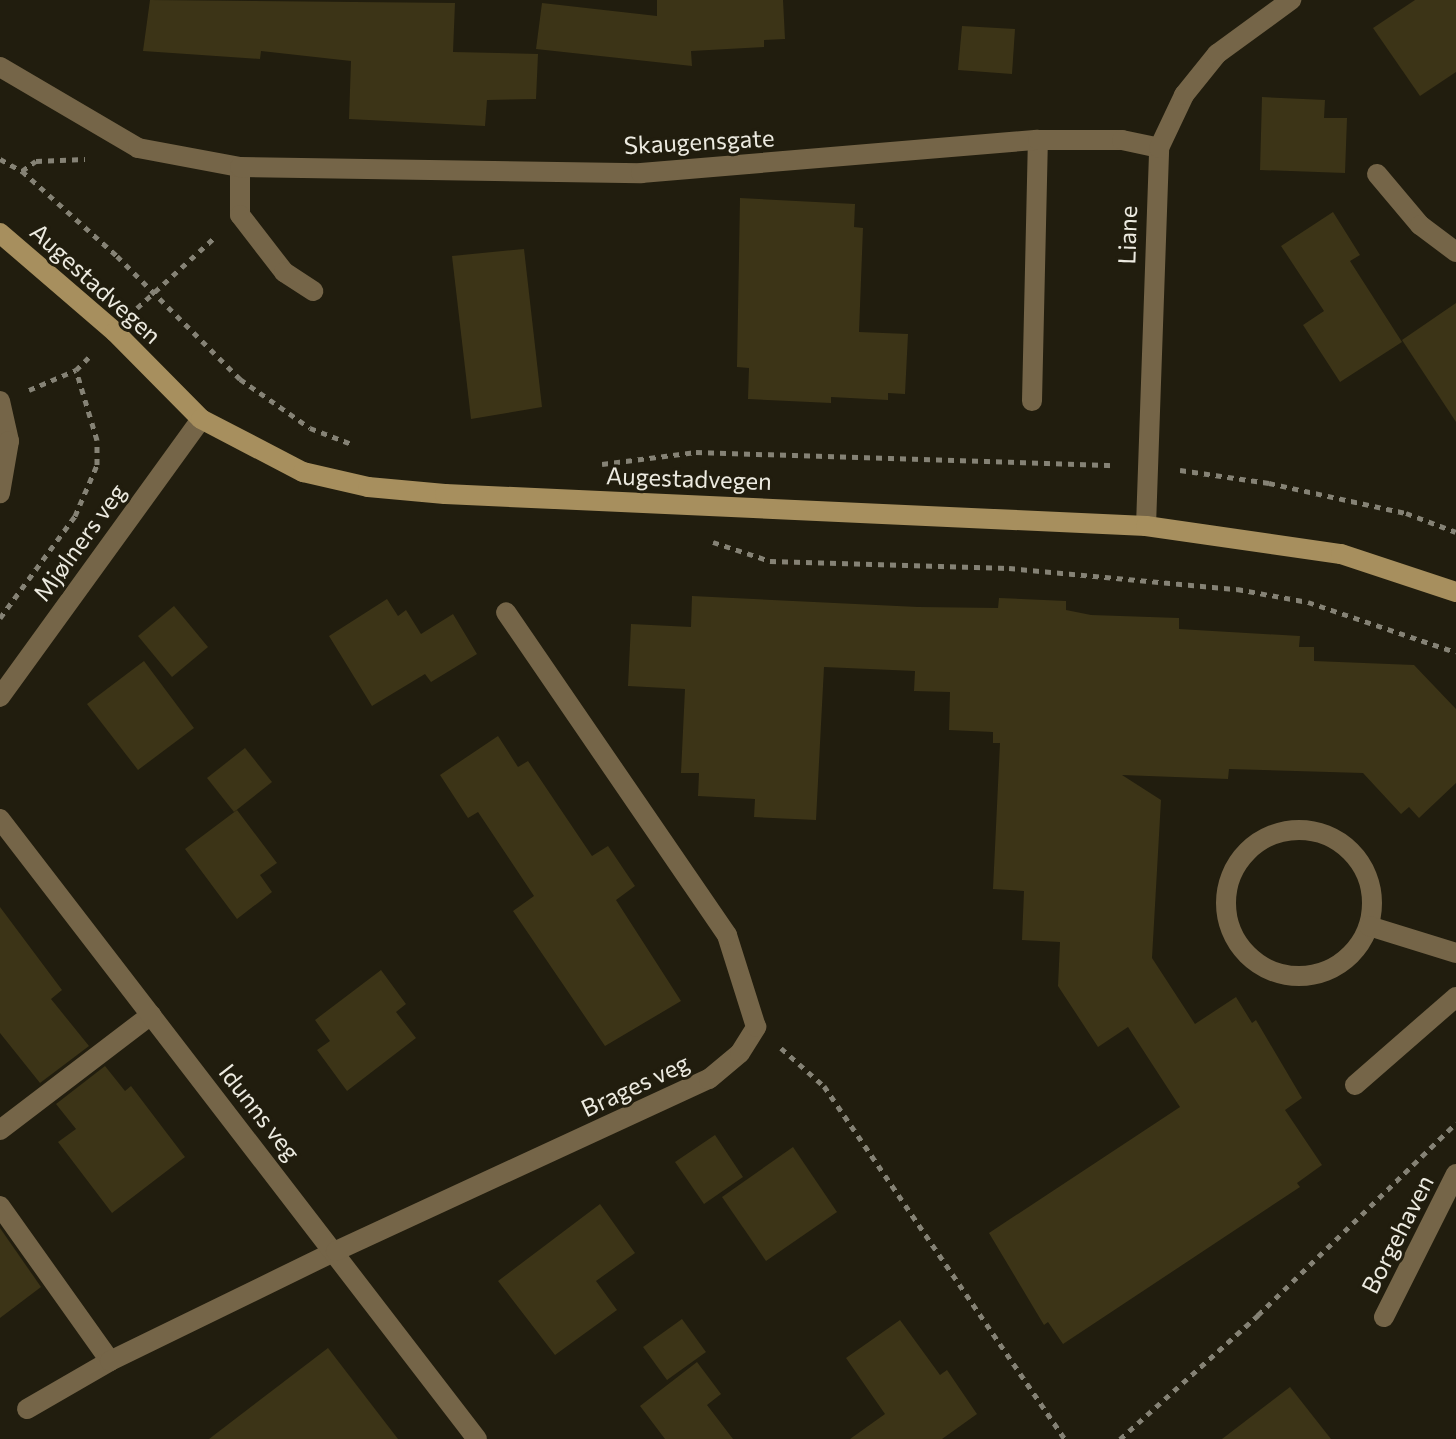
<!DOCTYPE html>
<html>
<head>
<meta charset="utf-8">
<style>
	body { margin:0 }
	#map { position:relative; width:1456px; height:1439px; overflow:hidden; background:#211d0e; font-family:Commissioner,sans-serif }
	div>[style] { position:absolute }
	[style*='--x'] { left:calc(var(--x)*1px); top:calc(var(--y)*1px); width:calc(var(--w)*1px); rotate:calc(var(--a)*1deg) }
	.building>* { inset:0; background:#3c3417 }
	.path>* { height:5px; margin-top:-2.5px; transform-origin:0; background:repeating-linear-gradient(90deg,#858275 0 6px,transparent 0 12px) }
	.service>* { height:20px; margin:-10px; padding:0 10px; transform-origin:10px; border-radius:10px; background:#756548 }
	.service>.ring { margin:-10px; padding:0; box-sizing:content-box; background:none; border:20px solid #756548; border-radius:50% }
	.minor>* { height:20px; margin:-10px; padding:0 10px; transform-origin:10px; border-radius:10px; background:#756548 }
	.secondary>* { height:20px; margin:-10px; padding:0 10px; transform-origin:10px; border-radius:10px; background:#a78f5e }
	span { translate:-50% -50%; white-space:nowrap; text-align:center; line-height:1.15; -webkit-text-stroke:6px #211d0e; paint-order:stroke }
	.street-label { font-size:24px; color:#eceae0 }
</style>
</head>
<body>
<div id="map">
	<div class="building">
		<i style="clip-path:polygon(150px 0,455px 3px,453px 52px,538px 54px,536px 99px,487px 100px,485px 126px,349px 119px,351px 61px,261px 51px,260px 59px,143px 51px)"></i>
		<i style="clip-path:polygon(657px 0,783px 0,785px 39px,764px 40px,764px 47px,691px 51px,692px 66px,536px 49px,542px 3px,657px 16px)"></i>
		<i style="clip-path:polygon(1415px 0,1456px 0,1456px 72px,1420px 96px,1373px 28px)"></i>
		<i style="clip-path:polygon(962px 26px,1015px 29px,1012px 74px,958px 70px)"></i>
		<i style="clip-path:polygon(1262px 97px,1325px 100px,1324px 118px,1347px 118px,1345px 173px,1260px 170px)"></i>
		<i style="clip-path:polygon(740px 198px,855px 204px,854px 227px,863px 228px,859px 332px,908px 334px,905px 394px,888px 393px,888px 400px,831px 397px,831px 403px,748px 399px,749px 368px,737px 367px)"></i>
		<i style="clip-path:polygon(1333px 212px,1360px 255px,1350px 261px,1402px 342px,1340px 382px,1303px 325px,1324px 311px,1281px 246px)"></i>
		<i style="clip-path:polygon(524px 249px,542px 407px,471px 419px,452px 256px)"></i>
		<i style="clip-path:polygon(1456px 303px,1456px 422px,1402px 340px)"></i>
		<i style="clip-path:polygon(692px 596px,918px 607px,998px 608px,999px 598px,1066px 601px,1066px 610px,1091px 615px,1179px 618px,1179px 629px,1300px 636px,1299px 647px,1314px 647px,1314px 661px,1414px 665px,1456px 709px,1456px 783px,1419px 818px,1409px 807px,1401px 814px,1363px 773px,1229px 769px,1228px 779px,1122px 775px,1161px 800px,1152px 958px,1195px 1024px,1236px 997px,1252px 1023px,1256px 1020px,1302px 1098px,1285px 1110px,1322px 1165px,1297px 1183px,1300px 1187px,1063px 1344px,1048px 1322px,1044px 1325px,989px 1233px,1180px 1107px,1128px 1027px,1098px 1047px,1058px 986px,1060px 942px,1022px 940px,1024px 891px,993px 889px,1000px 743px,993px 743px,993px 732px,949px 730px,950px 692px,914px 691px,915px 671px,824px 667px,816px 820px,754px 817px,755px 799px,698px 796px,699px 773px,681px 773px,685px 689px,628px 686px,631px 624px,691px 627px)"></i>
		<i style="clip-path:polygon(387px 599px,398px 616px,406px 610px,421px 634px,453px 614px,477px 654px,431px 682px,425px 674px,372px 706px,329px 636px)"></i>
		<i style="clip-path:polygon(174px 606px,208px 647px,172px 677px,138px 636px)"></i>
		<i style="clip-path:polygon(144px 661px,194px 728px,138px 770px,87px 704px)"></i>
		<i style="clip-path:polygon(498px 736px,518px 767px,528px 761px,592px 856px,608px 846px,635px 886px,616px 900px,681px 1001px,605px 1046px,513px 911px,534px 896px,478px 812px,468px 818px,440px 775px)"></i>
		<i style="clip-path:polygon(245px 748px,272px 782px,234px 812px,207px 778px)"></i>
		<i style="clip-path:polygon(237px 810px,277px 863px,260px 875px,272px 892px,237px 919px,185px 849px)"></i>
		<i style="clip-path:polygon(0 907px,62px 990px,51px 999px,89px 1046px,40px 1083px,0 1033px)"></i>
		<i style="clip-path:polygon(381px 970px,406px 1004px,396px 1012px,416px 1038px,347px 1091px,317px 1050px,330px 1041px,315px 1020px)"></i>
		<i style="clip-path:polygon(105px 1066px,125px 1091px,131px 1086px,185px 1157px,112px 1213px,58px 1142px,76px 1129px,56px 1104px)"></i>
		<i style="clip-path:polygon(715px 1135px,743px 1177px,704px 1204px,675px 1162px)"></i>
		<i style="clip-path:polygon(793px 1147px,837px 1212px,766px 1261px,722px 1197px)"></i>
		<i style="clip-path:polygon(600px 1204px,635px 1253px,596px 1281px,617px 1310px,555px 1355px,498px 1281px)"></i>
		<i style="clip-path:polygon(0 1228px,41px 1287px,0 1318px)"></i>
		<i style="clip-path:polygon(682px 1319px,706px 1352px,667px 1380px,643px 1347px)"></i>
		<i style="clip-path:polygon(900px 1320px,940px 1375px,947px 1370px,977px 1414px,942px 1439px,850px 1439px,885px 1414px,846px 1358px)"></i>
		<i style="clip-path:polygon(328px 1348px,398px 1439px,209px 1439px)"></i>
		<i style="clip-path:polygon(697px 1362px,721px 1394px,707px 1405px,733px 1439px,665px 1439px,640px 1406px)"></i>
		<i style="clip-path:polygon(1290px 1387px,1331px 1439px,1222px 1439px)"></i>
	</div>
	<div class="path">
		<i style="--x:0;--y:159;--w:25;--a:29"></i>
		<i style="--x:22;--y:171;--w:127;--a:41.8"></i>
		<i style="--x:117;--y:256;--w:174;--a:45"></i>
		<i style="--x:240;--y:379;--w:85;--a:35"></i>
		<i style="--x:310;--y:428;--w:47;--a:21.1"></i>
		<i style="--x:22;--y:171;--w:17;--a:-36"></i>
		<i style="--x:36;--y:161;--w:49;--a:-2.3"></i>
		<i style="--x:137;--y:308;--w:105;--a:-42.3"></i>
		<i style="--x:29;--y:390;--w:51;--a:-23.1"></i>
		<i style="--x:602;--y:464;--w:95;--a:-7.3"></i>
		<i style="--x:696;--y:452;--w:419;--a:1.8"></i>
		<i style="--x:1180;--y:470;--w:90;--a:8.3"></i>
		<i style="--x:1269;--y:483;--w:140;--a:12.4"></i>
		<i style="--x:1406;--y:513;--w:53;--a:20.8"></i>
		<i style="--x:713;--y:542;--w:60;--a:18.4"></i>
		<i style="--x:770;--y:561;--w:239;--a:1.7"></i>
		<i style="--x:1009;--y:568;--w:229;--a:5.3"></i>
		<i style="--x:1237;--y:589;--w:72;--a:10.4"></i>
		<i style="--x:1308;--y:602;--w:156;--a:18.7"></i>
		<i style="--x:0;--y:618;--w:127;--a:-53.7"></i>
		<i style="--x:75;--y:516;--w:56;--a:-66.7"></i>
		<i style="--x:97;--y:465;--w:25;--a:-90"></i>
		<i style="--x:97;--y:440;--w:73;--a:-106.7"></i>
		<i style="--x:76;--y:370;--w:21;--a:-45"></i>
		<i style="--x:781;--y:1048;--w:57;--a:41.5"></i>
		<i style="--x:824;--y:1086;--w:427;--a:55.7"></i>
		<i style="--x:1120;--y:1439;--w:186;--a:-41.9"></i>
		<i style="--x:1258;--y:1315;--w:276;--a:-44.1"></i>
	</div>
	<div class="service">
		<i style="--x:240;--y:167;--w:48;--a:90"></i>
		<i style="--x:240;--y:215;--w:72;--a:52.3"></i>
		<i style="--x:284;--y:272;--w:35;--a:33"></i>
		<i style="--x:1377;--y:174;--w:67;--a:49.9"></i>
		<i style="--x:1420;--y:225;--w:45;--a:36.9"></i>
		<i style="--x:0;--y:401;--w:41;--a:77.3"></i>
		<i style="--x:9;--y:441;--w:53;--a:99.8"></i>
		<i style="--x:1032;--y:401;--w:261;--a:-88.7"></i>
		<i class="ring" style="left:1226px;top:830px;width:126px;height:126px"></i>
		<i style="--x:1369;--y:926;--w:91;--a:17.2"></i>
		<i style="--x:1355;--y:1085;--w:134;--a:-41.1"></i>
		<i style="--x:0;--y:1130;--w:190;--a:-37.3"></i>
		<i style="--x:0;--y:1206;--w:190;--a:54.6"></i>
		<i style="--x:27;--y:1409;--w:96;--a:-30"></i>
		<i style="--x:110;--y:1361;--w:251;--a:-26"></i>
	</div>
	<div class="minor">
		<i style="--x:0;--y:67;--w:160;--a:30.4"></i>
		<i style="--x:138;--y:148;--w:104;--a:10.6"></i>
		<i style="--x:240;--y:167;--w:401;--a:0.9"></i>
		<i style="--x:641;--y:173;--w:398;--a:-4.8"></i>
		<i style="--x:1038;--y:140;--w:84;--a:0"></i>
		<i style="--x:1122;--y:140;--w:38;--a:12"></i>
		<i style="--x:1146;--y:526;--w:378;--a:-88"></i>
		<i style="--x:1159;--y:148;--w:59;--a:-64.7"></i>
		<i style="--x:1184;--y:95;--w:53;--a:-51.2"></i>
		<i style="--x:1217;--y:54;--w:92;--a:-36.1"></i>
		<i style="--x:0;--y:697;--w:343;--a:-54.1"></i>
		<i style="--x:0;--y:819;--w:782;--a:52.43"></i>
		<i style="--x:336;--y:1251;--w:411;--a:-24.8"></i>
		<i style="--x:709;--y:1079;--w:40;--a:-40"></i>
		<i style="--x:740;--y:1053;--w:31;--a:-58"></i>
		<i style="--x:756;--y:1027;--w:96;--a:-107.5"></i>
		<i style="--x:727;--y:935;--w:391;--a:-124.4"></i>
		<i style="--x:1384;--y:1317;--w:160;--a:-63.3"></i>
	</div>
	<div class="secondary">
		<i style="--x:0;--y:233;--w:152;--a:40.7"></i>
		<i style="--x:115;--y:332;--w:122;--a:45.3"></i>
		<i style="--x:201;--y:419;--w:115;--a:27.5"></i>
		<i style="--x:303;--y:472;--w:67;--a:13"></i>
		<i style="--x:368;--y:487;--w:77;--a:5.2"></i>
		<i style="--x:445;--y:494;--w:702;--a:2.61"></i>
		<i style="--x:1146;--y:526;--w:197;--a:8.2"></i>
		<i style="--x:1341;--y:554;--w:121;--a:18.3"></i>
	</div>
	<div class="street-label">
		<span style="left:699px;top:141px;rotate:-3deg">Skaugensgate</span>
		<span style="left:1127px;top:235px;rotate:-88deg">Liane</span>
		<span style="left:96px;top:283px;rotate:42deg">Augestadvegen</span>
		<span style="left:689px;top:478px;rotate:2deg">Augestadvegen</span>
		<span style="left:79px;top:542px;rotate:-54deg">Mjølners veg</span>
		<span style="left:635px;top:1085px;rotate:-25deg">Brages veg</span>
		<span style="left:260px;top:1112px;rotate:52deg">Idunns veg</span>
		<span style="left:1397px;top:1234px;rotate:-63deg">Borgehaven</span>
	</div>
</div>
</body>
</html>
